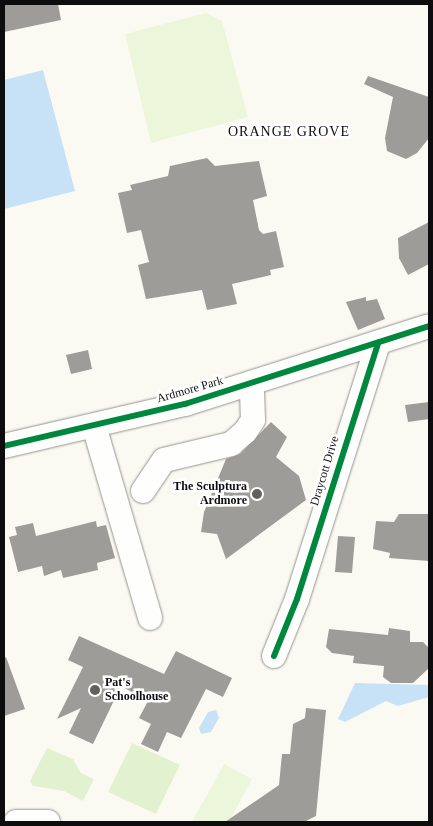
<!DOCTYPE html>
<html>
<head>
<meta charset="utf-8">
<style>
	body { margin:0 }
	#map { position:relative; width:433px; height:826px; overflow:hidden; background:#fbfaf2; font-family:Georgia,serif }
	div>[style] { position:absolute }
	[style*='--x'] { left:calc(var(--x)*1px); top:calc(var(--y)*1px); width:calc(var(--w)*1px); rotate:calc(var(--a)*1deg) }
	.green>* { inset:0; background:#e2f2d1 }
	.pitch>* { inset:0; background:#ecf6db }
	.water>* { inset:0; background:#c7e2f6 }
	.building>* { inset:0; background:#9e9c98 }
	.roads { filter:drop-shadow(0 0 1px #949490) drop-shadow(0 0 1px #949490) }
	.minor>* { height:24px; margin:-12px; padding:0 12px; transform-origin:12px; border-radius:12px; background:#fefefd }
	.cycleway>* { height:6px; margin:-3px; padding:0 3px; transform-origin:3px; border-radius:3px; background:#00873e }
	.dots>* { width:14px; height:14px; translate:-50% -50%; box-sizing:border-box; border:2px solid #fff; border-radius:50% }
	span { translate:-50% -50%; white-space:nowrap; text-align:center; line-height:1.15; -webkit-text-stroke:5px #fff; paint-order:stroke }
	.street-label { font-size:12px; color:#0d0d0d }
	.poi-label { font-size:12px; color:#0d0d0d; font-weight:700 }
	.right { translate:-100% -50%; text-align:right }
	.left { translate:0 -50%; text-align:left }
	.neighbourhood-label { font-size:14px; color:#0d0d0d; letter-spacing:1px }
	.frame { position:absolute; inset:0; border:5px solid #0d0d0d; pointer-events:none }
</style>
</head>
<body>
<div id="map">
	<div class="green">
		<i style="clip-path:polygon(132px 743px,180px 765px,156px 814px,108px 792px)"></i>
		<i style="clip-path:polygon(47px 748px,73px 759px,81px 773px,94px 779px,83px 801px,64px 791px,33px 786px,30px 781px)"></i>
	</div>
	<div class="pitch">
		<i style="clip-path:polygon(206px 13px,222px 21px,248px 117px,151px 143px,125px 34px)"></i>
		<i style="clip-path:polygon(224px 764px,252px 779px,229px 822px,192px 822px)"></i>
	</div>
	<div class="water">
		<i style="clip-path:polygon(43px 70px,75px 191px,4px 209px,4px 80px)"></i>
		<i style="clip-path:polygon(355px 683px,429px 685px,429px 697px,398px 706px,386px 701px,345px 722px,338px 719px)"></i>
		<i style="clip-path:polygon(216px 710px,219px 718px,211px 732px,201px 734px,199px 728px,208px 712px)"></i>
	</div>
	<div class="building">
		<i style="clip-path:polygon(4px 4px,58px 4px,61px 20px,4px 32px)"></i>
		<i style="clip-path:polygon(368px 76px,429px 97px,429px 138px,417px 153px,406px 159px,387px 151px,385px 138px,393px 97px,364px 84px)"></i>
		<i style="clip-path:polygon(207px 158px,215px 166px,259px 161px,267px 196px,253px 200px,259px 230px,263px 234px,276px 231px,284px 267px,270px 270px,271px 275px,232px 284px,237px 304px,207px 310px,202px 290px,146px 299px,138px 265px,149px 262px,141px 230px,127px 233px,118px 193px,132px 190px,130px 185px,168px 176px,170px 166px)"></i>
		<i style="clip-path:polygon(429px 222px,429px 264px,408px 275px,399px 258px,398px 238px)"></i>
		<i style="clip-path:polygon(366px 297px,366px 301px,377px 299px,385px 319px,358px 330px,346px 302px)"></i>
		<i style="clip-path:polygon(88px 350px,92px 369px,71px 374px,66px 355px)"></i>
		<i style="clip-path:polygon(429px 402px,429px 419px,408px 422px,405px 405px)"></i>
		<i style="clip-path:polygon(271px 422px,287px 437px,276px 457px,299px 476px,306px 500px,226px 559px,217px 534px,201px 532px,204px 512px,226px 459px,240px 454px)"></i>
		<i style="clip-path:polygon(399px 514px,429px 514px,429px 561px,389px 558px,390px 553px,373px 549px,376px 521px,394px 522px)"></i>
		<i style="clip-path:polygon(96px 521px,97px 527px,106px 525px,115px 558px,97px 563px,98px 570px,63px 578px,61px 570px,44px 576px,42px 566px,18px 572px,9px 537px,17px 535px,15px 527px,33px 523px,36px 536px)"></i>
		<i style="clip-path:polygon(338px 536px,355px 537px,352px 573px,335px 572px)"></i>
		<i style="clip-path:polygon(389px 628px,410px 631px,410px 642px,423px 642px,429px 648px,429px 668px,413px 683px,391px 683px,383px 677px,384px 666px,353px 663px,354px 656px,332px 653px,326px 647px,329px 629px,388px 635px)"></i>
		<i style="clip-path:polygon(79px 636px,164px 674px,176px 651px,232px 678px,223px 697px,206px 689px,181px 738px,167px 732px,158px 752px,141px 744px,151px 724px,139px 718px,148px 701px,121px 686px,93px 744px,69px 733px,81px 708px,57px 719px,83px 667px,68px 660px)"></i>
		<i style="clip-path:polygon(6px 657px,25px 709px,4px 716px,4px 658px)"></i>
		<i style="clip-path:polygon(306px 708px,326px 710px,316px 816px,304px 822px,225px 822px,279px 785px,282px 754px,290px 754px,293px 724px,305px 718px)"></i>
	</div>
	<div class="roads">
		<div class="minor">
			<i style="--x:94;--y:426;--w:200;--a:73.7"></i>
			<i style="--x:4;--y:446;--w:186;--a:-13.1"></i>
			<i style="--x:185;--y:404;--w:256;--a:-17.7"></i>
			<i style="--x:143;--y:491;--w:37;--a:-56"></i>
			<i style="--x:164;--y:460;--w:69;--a:-13.4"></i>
			<i style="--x:231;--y:444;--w:18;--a:-41"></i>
			<i style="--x:245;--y:432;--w:14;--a:-56"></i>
			<i style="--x:253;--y:420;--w:37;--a:-92"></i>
			<i style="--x:274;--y:656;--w:61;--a:-68"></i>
			<i style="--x:297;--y:599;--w:269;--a:-72.4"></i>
			<i style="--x:16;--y:822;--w:32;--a:0"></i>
		</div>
	</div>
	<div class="cycleway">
		<i style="--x:4;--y:446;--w:186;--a:-13.1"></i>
		<i style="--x:185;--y:404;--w:256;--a:-17.7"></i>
		<i style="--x:274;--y:656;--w:61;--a:-68"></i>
		<i style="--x:297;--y:599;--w:269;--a:-72.4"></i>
	</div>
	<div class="dots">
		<i style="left:257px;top:494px;background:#60605d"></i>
		<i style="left:95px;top:690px;background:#60605d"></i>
	</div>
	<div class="street-label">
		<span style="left:190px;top:390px;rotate:-16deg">Ardmore Park</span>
		<span style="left:325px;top:471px;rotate:-73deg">Draycott Drive</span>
	</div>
	<div class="poi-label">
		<span class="right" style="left:247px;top:494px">The Sculptura<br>Ardmore</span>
		<span class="left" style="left:105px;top:690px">Pat's<br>Schoolhouse</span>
	</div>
	<div class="neighbourhood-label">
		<span style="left:289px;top:132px">ORANGE GROVE</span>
	</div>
	<div class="frame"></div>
</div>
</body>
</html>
